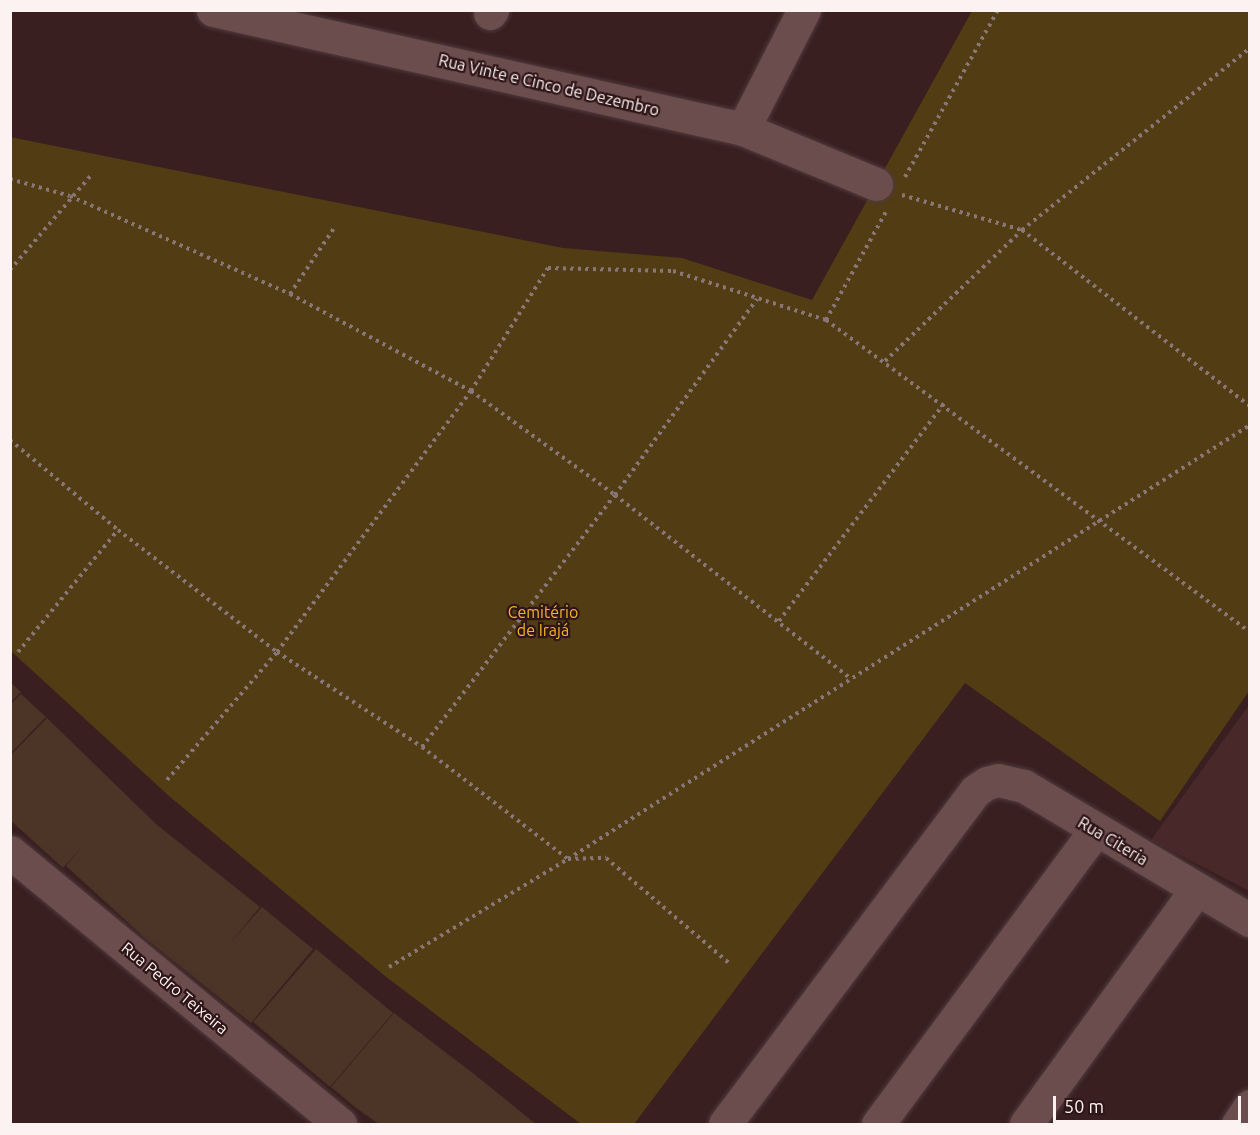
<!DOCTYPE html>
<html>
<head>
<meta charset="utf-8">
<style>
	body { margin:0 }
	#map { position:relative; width:1260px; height:1135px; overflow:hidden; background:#391f20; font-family:Ubuntu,sans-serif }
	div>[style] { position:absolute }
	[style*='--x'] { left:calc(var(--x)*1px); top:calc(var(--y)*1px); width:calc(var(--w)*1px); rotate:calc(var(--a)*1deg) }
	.built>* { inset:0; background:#49282a }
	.green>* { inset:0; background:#523c14 }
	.building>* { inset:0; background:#4c3427 }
	.path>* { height:4px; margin-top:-2px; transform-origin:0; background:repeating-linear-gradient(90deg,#897676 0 3px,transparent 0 7.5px) }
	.roads { filter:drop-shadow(0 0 2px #503b3d) drop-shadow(0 0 2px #503b3d) }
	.minor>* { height:33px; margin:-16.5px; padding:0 16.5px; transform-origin:16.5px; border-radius:16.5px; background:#6b4d4e }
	span { translate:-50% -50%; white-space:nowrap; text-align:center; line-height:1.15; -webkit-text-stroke:4.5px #2e1517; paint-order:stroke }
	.street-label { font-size:16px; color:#fdf2f2 }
	.park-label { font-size:16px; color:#f7b425 }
	.frame { position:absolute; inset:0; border:12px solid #fdf2f2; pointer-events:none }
	.scale { position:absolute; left:1053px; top:1096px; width:188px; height:27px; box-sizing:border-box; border:3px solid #fdf2f2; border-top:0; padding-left:8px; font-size:18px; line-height:21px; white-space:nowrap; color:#fdf2f2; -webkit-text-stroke:4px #2e1517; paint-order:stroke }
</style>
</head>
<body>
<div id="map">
	<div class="built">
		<i style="clip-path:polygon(1249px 705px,1249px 891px,1151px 840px)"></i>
	</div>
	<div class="green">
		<i style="clip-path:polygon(972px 11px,1249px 11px,1249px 691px,1160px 821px,965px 683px,634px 1124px,581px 1124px,385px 976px,169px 796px,11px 651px,10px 137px,563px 248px,682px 258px,812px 300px)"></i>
	</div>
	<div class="building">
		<i style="clip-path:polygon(10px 682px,21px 692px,10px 703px)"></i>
		<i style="clip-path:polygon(21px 694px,46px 717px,10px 754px,10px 705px)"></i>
		<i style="clip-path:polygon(47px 718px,156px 824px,260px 907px,231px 942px,262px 907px,313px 949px,251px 1023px,145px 938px,66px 866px,82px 847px,63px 868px,10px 820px,10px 756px)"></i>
		<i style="clip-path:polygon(316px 949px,393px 1013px,330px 1087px,253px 1022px)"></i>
		<i style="clip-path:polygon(394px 1013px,474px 1074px,536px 1124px,379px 1124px,356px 1108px,331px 1087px)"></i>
	</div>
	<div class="path">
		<i style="--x:905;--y:177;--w:191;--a:-60.9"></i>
		<i style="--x:10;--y:179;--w:62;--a:15.8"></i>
		<i style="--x:70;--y:196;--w:241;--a:24"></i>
		<i style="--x:290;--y:294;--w:205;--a:28.2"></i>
		<i style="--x:471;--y:391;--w:178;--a:35.8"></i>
		<i style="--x:615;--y:495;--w:296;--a:37.9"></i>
		<i style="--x:902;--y:195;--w:125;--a:16.3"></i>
		<i style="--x:1022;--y:230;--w:288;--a:37.7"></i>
		<i style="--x:10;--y:270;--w:125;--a:-49.5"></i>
		<i style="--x:290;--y:294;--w:79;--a:-56.3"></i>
		<i style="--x:826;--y:320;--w:126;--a:-61"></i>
		<i style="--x:885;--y:361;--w:190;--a:-43.7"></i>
		<i style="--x:1022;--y:230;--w:292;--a:-38.6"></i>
		<i style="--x:10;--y:440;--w:141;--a:39.8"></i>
		<i style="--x:118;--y:530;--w:200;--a:37.5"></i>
		<i style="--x:277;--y:652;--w:173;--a:33.2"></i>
		<i style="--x:422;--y:747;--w:184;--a:37.5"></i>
		<i style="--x:568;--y:859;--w:38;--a:-2"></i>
		<i style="--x:606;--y:858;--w:163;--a:40.5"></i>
		<i style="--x:779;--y:621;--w:273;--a:-52.8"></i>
		<i style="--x:18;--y:652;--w:158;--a:-50.7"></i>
		<i style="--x:422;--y:747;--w:317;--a:-52.6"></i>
		<i style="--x:615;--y:495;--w:242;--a:-54.1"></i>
		<i style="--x:167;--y:780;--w:169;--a:-49.3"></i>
		<i style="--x:277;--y:652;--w:325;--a:-53.4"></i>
		<i style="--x:471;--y:391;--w:145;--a:-58"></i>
		<i style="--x:548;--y:268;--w:125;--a:1.4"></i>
		<i style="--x:673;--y:271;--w:161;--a:17.8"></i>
		<i style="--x:826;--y:320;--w:526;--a:36.35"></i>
		<i style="--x:389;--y:967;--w:209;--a:-31.1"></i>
		<i style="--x:568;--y:859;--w:808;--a:-32.47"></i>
	</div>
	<div class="roads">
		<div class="minor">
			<i style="--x:213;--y:10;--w:543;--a:12.65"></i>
			<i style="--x:743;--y:129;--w:144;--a:22.5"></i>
			<i style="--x:490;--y:13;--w:4;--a:-56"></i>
			<i style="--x:743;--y:129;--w:134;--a:-62.9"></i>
			<i style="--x:10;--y:852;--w:428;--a:39.5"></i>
			<i style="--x:725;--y:1124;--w:416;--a:-53.1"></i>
			<i style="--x:975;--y:791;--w:14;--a:-34"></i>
			<i style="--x:987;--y:783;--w:11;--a:-15"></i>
			<i style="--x:998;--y:780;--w:27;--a:13"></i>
			<i style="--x:1024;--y:786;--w:263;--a:30.7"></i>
			<i style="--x:878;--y:1124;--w:365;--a:-53.5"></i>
			<i style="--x:1026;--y:1124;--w:288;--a:-54"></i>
			<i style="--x:1238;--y:1124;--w:22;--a:-56"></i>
		</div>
	</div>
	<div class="street-label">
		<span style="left:549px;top:85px;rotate:13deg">Rua Vinte e Cinco de Dezembro</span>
		<span style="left:1113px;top:841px;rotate:31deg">Rua Citeria</span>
		<span style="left:175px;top:988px;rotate:40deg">Rua Pedro Teixeira</span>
	</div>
	<div class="park-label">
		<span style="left:543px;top:621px">Cemitério<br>de Irajá</span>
	</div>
	<div class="frame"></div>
	<div class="scale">50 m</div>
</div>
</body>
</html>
